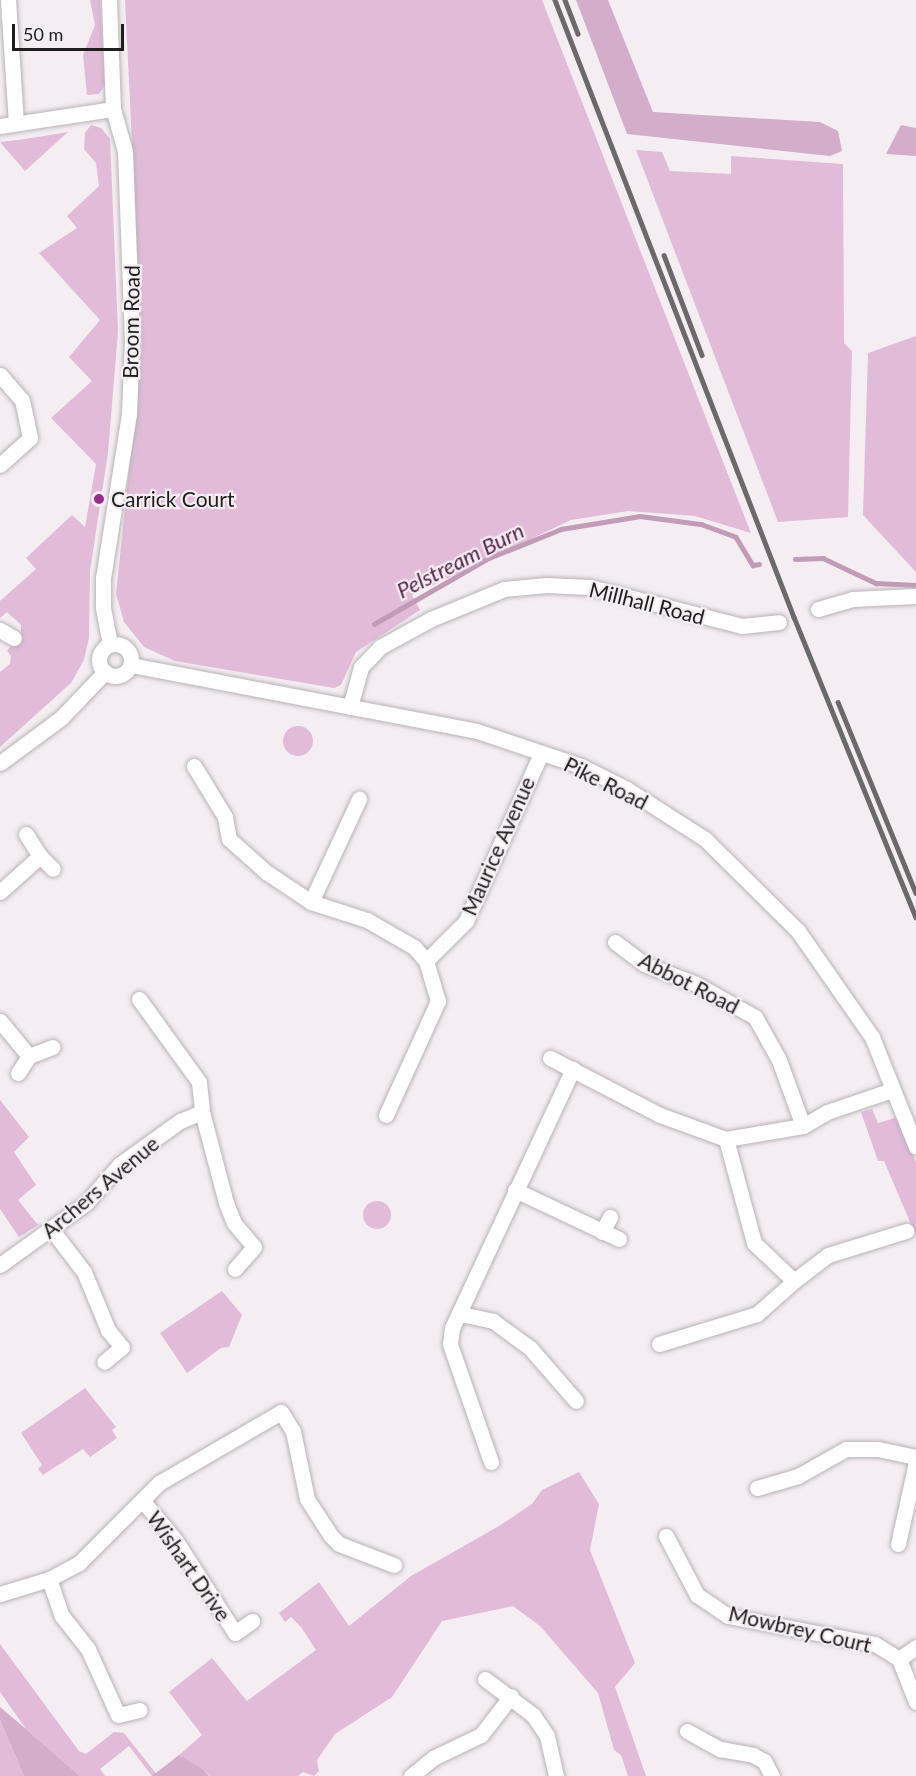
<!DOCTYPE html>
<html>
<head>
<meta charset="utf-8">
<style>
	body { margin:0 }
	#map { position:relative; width:916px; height:1776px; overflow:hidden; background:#f4eef2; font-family:Lato,sans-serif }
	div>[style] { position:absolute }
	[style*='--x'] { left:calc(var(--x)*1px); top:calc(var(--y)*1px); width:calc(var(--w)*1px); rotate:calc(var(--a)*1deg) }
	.green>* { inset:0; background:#e2bbd8 }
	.round { border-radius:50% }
	.forest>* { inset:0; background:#d4adca }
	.stream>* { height:4.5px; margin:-2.25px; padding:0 2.25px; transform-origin:2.25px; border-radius:2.25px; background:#c19bb7 }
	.roads { filter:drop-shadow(0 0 2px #b9b3b7) drop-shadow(0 0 2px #b9b3b7) }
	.minor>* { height:15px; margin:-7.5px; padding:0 7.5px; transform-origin:7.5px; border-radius:7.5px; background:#fff }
	.minor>.ring { margin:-7.5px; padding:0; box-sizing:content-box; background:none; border:15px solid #fff; border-radius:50% }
	.rail>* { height:4.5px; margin:-2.25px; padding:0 2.25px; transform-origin:2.25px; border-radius:2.25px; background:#6c696b }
	.dots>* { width:16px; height:16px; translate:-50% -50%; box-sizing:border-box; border:3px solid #f4eef2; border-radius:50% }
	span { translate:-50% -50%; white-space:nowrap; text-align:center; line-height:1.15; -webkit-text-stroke:4.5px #f4eef2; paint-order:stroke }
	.street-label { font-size:21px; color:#1f1d1e }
	.poi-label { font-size:21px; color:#1f1d1e }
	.left { translate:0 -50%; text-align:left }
	.water-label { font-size:22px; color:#54244b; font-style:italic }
	.scale { position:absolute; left:12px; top:24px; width:112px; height:27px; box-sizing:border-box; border:3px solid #1f1d1e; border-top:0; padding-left:8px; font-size:18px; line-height:21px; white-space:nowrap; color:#1f1d1e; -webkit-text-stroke:4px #f4eef2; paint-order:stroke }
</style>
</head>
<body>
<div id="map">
	<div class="green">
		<i style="clip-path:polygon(90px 0,100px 0,105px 85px,99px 94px,87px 95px,83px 55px,95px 25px)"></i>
		<i style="clip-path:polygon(125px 0,542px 0,751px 533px,695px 516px,628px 511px,571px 520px,412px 595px,420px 610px,356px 652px,341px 685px,334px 688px,175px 661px,144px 647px,124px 622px,116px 594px,142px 346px)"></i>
		<i style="clip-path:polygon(91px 125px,101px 128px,110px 139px,118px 331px,108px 453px,90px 571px,89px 638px,84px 660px,71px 683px,0 747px,0 672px,10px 664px,11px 656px,7px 651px,21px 633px,21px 625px,7px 612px,0 618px,0 601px,36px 569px,26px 558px,72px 515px,85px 527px,96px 464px,51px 418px,92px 381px,69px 357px,100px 320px,39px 253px,77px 228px,67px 216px,99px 186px,96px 163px,84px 149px,85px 133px)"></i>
		<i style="clip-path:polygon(68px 132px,25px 171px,0 142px,25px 139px)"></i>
		<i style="clip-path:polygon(636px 150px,662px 152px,670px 171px,731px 174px,731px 156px,843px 164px,844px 343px,852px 351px,848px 517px,778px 522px)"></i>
		<i style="clip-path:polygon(916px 336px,916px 572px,863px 515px,868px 353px)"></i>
		<i class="round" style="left:283px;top:726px;width:30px;height:30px"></i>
		<i style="clip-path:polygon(0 1100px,29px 1137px,14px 1152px,36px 1185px,18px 1200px,38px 1225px,19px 1237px,0 1209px)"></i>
		<i style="clip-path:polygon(872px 1109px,878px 1123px,898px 1117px,916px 1162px,916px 1236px,884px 1161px,878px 1161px,861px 1112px)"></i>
		<i class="round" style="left:363px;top:1201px;width:28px;height:28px"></i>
		<i style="clip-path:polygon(222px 1291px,242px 1315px,229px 1347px,221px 1348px,187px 1373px,160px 1333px)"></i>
		<i style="clip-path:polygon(85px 1388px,116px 1427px,112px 1430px,117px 1438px,90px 1457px,83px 1449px,43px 1475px,38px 1469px,42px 1465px,21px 1433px)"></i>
		<i style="clip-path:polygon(579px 1472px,599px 1504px,590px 1550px,635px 1663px,615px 1687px,646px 1776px,628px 1776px,621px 1755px,614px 1750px,598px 1693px,540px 1626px,513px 1606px,442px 1621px,392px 1697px,335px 1734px,317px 1760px,319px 1771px,314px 1776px,303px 1772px,298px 1776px,210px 1776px,179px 1755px,202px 1735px,169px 1692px,212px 1658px,247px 1701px,316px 1650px,301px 1627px,291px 1617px,285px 1622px,279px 1613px,319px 1582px,349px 1626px,411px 1576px,499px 1526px,532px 1504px,542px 1490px)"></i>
		<i style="clip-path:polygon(0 1644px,79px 1751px,86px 1754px,114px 1732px,124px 1733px,158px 1776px,152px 1776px,129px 1746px,100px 1769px,105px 1776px,80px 1776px,26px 1729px,0 1692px)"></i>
		<i style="clip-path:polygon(0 1720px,24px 1776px,0 1776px)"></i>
	</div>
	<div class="forest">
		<i style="clip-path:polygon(576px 0,608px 0,653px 112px,820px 122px,838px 131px,842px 151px,830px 156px,627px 134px)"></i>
		<i style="clip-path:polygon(901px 125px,916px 128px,916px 156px,886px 154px)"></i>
		<i style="clip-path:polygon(0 1707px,26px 1729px,80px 1776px,24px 1776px,0 1720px)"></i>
		<i style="clip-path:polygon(179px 1755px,202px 1769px,209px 1776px,152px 1776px)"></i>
	</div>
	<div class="stream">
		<i style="--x:795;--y:559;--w:28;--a:-2"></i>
		<i style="--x:823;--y:558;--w:59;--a:25.3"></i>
		<i style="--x:876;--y:583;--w:40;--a:2.9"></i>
		<i style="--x:374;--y:624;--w:133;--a:-29.9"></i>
		<i style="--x:489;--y:558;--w:78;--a:-21.9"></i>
		<i style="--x:561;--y:529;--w:80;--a:-9.3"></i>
		<i style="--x:640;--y:516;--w:62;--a:7.5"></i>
		<i style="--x:701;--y:524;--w:37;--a:20"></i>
		<i style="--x:736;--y:537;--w:33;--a:59"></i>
		<i style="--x:753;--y:565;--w:6;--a:-9"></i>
	</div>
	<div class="roads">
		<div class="minor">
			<i style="--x:8;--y:0;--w:123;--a:86.3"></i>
			<i style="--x:109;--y:0;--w:109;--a:87.9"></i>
			<i style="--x:113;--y:109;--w:44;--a:74.1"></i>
			<i style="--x:125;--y:151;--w:188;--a:87.9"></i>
			<i style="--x:132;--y:339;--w:75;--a:92.3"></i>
			<i style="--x:129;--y:414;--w:166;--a:99"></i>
			<i style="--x:103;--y:578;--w:30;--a:90"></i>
			<i style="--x:103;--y:608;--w:36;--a:79"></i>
			<i style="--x:0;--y:126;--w:114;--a:-8.6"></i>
			<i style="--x:0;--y:375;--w:33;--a:49"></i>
			<i style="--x:22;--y:400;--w:39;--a:78"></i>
			<i style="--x:30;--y:438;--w:40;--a:138"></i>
			<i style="--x:818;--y:609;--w:35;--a:-16"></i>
			<i style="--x:852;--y:599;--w:64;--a:-2.7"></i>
			<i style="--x:0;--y:630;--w:16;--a:30"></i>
			<i class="ring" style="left:99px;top:644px;width:17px;height:17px"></i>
			<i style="--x:131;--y:665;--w:352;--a:10.8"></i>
			<i style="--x:477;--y:731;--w:110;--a:18.6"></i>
			<i style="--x:581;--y:766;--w:51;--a:26.6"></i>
			<i style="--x:627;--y:789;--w:93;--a:32.7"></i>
			<i style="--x:705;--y:839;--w:131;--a:44.7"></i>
			<i style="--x:798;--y:931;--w:129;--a:55.1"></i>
			<i style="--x:872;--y:1037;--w:118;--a:68.2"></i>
			<i style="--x:350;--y:707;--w:41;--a:-74.6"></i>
			<i style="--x:361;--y:667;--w:28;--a:-46"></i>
			<i style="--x:380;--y:647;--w:58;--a:-28.8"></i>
			<i style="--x:431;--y:619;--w:79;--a:-22.3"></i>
			<i style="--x:504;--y:589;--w:42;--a:-5.4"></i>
			<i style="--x:546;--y:585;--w:44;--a:2.6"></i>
			<i style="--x:590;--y:587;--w:157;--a:14.4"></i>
			<i style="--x:742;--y:626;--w:37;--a:-6"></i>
			<i style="--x:0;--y:763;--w:76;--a:-36.4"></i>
			<i style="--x:61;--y:718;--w:64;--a:-46.3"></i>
			<i style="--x:194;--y:766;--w:60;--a:58.7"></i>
			<i style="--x:225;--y:817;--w:22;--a:80"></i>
			<i style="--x:229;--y:839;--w:50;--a:41.7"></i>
			<i style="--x:266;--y:872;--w:54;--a:33.7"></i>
			<i style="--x:311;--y:902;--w:59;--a:17.8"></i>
			<i style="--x:367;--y:920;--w:54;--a:29.9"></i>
			<i style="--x:414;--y:947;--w:18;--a:49"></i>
			<i style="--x:426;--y:961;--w:57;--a:-45"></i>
			<i style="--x:466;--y:921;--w:184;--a:-65.9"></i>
			<i style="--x:26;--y:834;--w:26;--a:58"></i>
			<i style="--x:0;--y:892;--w:54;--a:-42"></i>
			<i style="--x:40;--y:856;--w:18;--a:45"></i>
			<i style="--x:311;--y:902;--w:114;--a:-65"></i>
			<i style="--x:615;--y:942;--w:36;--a:37"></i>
			<i style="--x:644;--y:964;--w:56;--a:21"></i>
			<i style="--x:696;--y:984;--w:68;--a:29.2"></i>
			<i style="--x:755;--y:1017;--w:49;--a:60.8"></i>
			<i style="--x:779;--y:1060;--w:70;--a:70"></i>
			<i style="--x:139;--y:999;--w:102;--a:54.1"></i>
			<i style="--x:199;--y:1082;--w:30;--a:84"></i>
			<i style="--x:202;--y:1112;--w:94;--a:75.2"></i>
			<i style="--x:226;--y:1203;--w:22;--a:68"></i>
			<i style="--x:234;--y:1223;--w:31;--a:50"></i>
			<i style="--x:254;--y:1247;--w:29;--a:131"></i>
			<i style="--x:0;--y:1021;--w:45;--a:50.4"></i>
			<i style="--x:550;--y:1058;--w:124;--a:27.4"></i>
			<i style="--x:660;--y:1115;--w:70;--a:20"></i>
			<i style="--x:726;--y:1139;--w:78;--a:-9.6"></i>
			<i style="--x:803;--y:1126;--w:28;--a:-30"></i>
			<i style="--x:827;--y:1112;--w:69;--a:-18.7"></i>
			<i style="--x:18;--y:1073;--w:20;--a:-57"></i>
			<i style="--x:29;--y:1056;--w:25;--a:-21"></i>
			<i style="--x:386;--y:1115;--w:125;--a:-65.5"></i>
			<i style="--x:438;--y:1001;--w:42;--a:-106.7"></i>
			<i style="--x:726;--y:1139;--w:108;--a:74.9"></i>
			<i style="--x:754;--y:1243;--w:55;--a:43.5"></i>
			<i style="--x:794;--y:1281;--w:43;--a:-37.4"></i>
			<i style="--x:828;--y:1255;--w:82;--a:-17.1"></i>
			<i style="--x:515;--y:1190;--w:115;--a:25.2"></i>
			<i style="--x:52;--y:1230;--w:53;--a:52.7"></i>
			<i style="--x:84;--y:1272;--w:63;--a:67.5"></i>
			<i style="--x:108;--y:1330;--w:22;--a:51"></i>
			<i style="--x:122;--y:1347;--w:23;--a:140"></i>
			<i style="--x:602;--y:1232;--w:17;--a:-62"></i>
			<i style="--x:0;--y:1265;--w:106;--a:-35.8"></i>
			<i style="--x:86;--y:1203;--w:52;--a:-48.9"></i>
			<i style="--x:120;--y:1164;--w:74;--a:-35.6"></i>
			<i style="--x:180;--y:1121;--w:24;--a:-22"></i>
			<i style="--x:461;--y:1314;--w:33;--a:12"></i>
			<i style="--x:493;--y:1321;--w:46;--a:36.1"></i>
			<i style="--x:530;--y:1348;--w:70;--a:49"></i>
			<i style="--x:659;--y:1344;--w:102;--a:-17"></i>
			<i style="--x:757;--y:1314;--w:50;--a:-41.7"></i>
			<i style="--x:491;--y:1462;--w:125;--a:-109.2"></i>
			<i style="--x:450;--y:1344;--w:16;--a:-83"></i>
			<i style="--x:452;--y:1328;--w:286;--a:-65"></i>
			<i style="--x:757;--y:1488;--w:43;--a:-16.3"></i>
			<i style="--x:798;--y:1476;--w:55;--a:-29.4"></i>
			<i style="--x:846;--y:1449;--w:32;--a:0"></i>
			<i style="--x:878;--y:1449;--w:39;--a:12"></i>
			<i style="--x:142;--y:1500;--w:53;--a:50.3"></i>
			<i style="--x:176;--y:1541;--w:109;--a:57.3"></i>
			<i style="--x:235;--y:1633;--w:21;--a:-35"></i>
			<i style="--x:666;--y:1536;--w:67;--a:62.3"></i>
			<i style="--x:697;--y:1595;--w:37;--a:34"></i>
			<i style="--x:728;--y:1616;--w:150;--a:10.8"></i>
			<i style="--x:875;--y:1644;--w:28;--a:32"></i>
			<i style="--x:899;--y:1659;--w:46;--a:68.4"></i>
			<i style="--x:898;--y:1544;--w:84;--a:-77.6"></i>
			<i style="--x:49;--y:1579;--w:39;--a:71"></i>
			<i style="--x:62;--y:1616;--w:42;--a:51.8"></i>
			<i style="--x:88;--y:1649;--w:72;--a:65.6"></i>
			<i style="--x:118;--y:1715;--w:22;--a:-13"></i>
			<i style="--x:0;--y:1594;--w:51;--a:-17"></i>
			<i style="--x:49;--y:1579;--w:34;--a:-28"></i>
			<i style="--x:79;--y:1563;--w:113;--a:-45"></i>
			<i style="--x:159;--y:1483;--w:141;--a:-30.2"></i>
			<i style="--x:281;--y:1412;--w:22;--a:58"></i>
			<i style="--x:293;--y:1431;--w:69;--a:78.4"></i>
			<i style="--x:307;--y:1499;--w:44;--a:57"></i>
			<i style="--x:331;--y:1536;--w:11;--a:45"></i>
			<i style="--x:339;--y:1544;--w:59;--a:20.9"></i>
			<i style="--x:899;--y:1659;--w:21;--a:-35"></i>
			<i style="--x:485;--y:1679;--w:60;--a:36.9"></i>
			<i style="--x:533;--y:1715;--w:25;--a:56"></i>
			<i style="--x:547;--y:1736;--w:41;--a:77.3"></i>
			<i style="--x:687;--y:1731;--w:38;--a:29"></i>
			<i style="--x:720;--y:1749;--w:34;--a:10"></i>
			<i style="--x:753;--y:1755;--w:13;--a:29"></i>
			<i style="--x:764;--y:1761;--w:17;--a:62"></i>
			<i style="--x:411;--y:1776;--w:28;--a:-39"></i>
			<i style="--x:433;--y:1758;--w:53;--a:-25.6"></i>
			<i style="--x:481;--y:1735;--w:49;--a:-52.4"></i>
		</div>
	</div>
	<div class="rail">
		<i style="--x:555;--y:0;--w:662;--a:68.83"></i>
		<i style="--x:794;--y:617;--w:324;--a:67.9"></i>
		<i style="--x:565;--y:0;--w:36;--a:69"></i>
		<i style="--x:664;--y:255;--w:107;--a:69.2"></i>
		<i style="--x:838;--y:702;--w:206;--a:67.8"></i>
	</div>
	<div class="dots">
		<i style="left:99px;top:499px;background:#9c2c8a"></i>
	</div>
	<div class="street-label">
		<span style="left:131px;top:322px;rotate:-89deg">Broom Road</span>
		<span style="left:647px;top:603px;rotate:14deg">Millhall Road</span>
		<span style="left:606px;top:783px;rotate:27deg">Pike Road</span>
		<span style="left:498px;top:846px;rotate:-66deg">Maurice Avenue</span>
		<span style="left:689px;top:983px;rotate:27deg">Abbot Road</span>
		<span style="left:100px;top:1187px;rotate:-40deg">Archers Avenue</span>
		<span style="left:189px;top:1566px;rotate:55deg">Wishart Drive</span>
		<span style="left:800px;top:1629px;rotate:13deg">Mowbrey Court</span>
	</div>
	<div class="poi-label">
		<span class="left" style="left:111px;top:499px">Carrick Court</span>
	</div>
	<div class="water-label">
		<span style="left:460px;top:560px;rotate:-27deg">Pelstream Burn</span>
	</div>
	<div class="scale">50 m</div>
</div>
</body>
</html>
